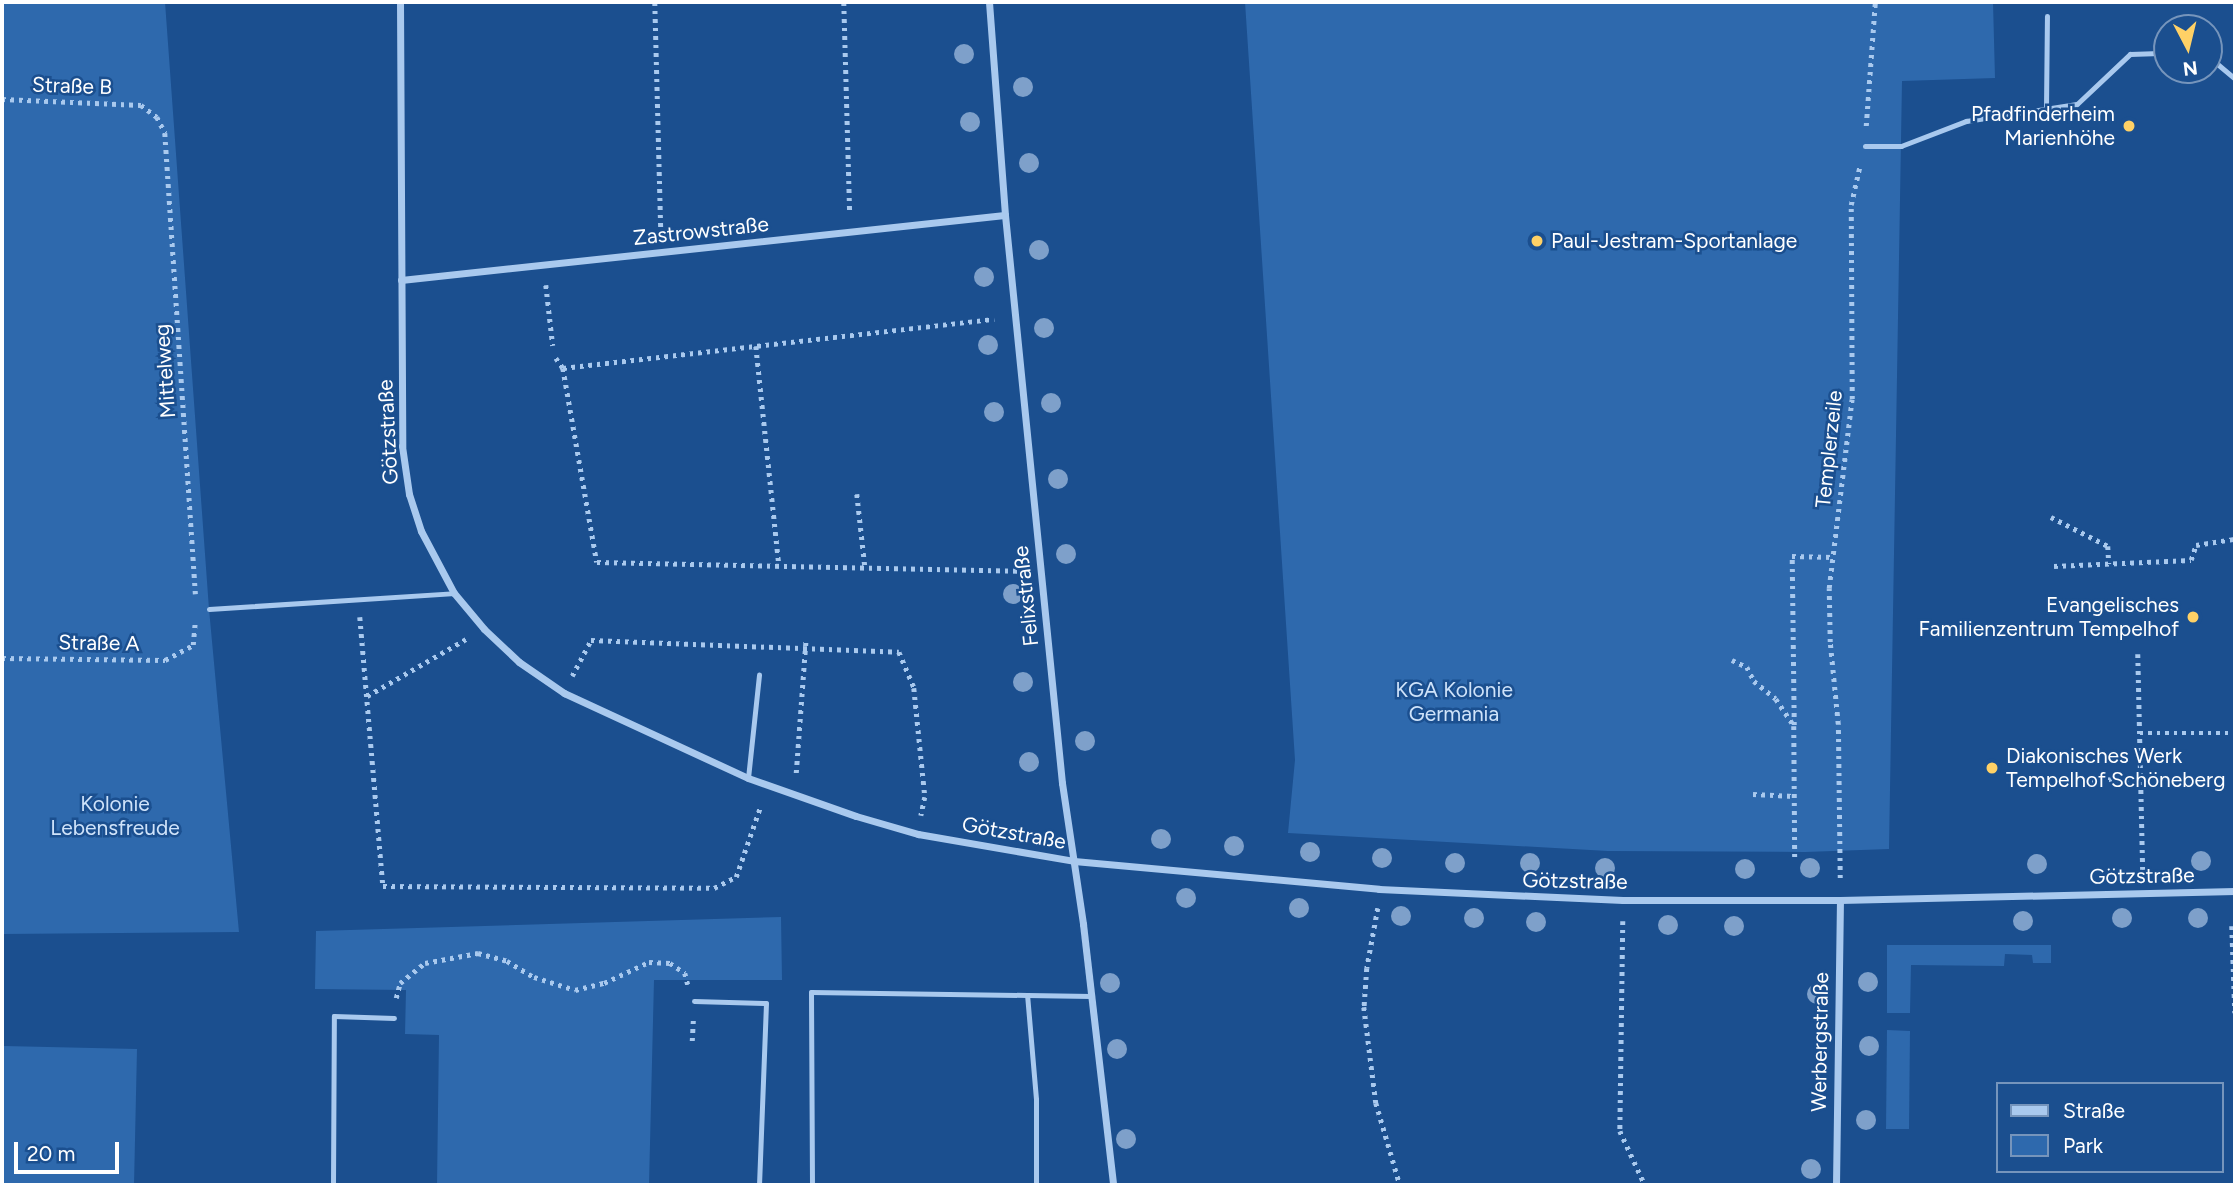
<!DOCTYPE html>
<html>
<head>
<meta charset="utf-8">
<style>
	body { margin:0 }
	#map { position:relative; width:2237px; height:1187px; overflow:hidden; background:#1b4f8f; font-family:Figtree,sans-serif }
	div>[style] { position:absolute }
	[style*='--x'] { left:calc(var(--x)*1px); top:calc(var(--y)*1px); width:calc(var(--w)*1px); rotate:calc(var(--a)*1deg) }
	.green>* { inset:0; background:#2e69ad }
	.path>* { height:4.5px; margin-top:-2.25px; transform-origin:0; background:repeating-linear-gradient(90deg,#a9c9ee 0 3.5px,transparent 0 8.5px) }
	.lane>* { height:5px; margin:-2.5px; padding:0 2.5px; transform-origin:2.5px; border-radius:2.5px; background:#a9c9ee }
	.street>* { height:7px; margin:-3.5px; padding:0 3.5px; transform-origin:3.5px; border-radius:3.5px; background:#a9c9ee }
	.trees>* { width:20px; height:20px; margin:-10px; border-radius:50%; background:#7ea0ca }
	.dots>* { width:19px; height:19px; translate:-50% -50%; box-sizing:border-box; border:4px solid #1b4f8f; border-radius:50% }
	span { translate:-50% -50%; white-space:nowrap; text-align:center; line-height:1.15; -webkit-text-stroke:5px #1b4f8f; paint-order:stroke }
	.street-label { font-size:21px; color:#fff }
	.poi-label { font-size:21px; color:#fff }
	.right { translate:-100% -50%; text-align:right }
	.left { translate:0 -50%; text-align:left }
	.park-label { font-size:21px; color:#cfe3fa }
	.frame { position:absolute; inset:0; border:4px solid #fff; pointer-events:none }
	.legend { position:absolute; left:1996px; top:1082px; width:228px; height:91px; box-sizing:border-box; background:#1b4f8f; border:2px solid #7695bc; margin:0; padding:9px 12px; list-style:none; font-size:21px; color:#fff }
	.legend li { display:flex; align-items:center; gap:14px; height:35px }
	.legend b { width:35px; border:2px solid #7695bc }
	.north { position:absolute; left:2153px; top:14px; width:70px; height:70px; box-sizing:border-box; background:#1b4f8f; border:2px solid #7695bc; border-radius:50%; rotate:173deg; font-size:19px; font-weight:700; line-height:28px; text-align:center; color:#fff }
	.north::after { content:''; display:block; margin:auto; width:24px; height:32px; background:#ffd166; clip-path:polygon(50% 0,100% 100%,50% 72%,0 100%) }
	.scale { position:absolute; left:14px; top:1142px; width:105px; height:32px; box-sizing:border-box; border:4px solid #fff; border-top:0; padding-left:9px; font-size:21px; line-height:24px; white-space:nowrap; color:#fff; -webkit-text-stroke:5px #1b4f8f; paint-order:stroke }
</style>
</head>
<body>
<div id="map">
	<div class="green">
		<i style="clip-path:polygon(2px 2px,165px 2px,209px 609px,239px 932px,2px 934px)"></i>
		<i style="clip-path:polygon(1245px 2px,1993px 2px,1995px 78px,1902px 81px,1889px 849px,1805px 852px,1608px 851px,1288px 833px,1295px 760px)"></i>
		<i style="clip-path:polygon(781px 917px,782px 980px,654px 980px,649px 1185px,437px 1185px,439px 1035px,405px 1034px,406px 990px,315px 989px,316px 931px)"></i>
		<i style="clip-path:polygon(1887px 945px,2051px 945px,2051px 963px,2033px 963px,2032px 955px,2005px 954px,2004px 966px,1911px 965px,1910px 1013px,1887px 1013px)"></i>
		<i style="clip-path:polygon(1887px 1030px,1910px 1031px,1909px 1129px,1886px 1129px)"></i>
		<i style="clip-path:polygon(4px 1046px,137px 1049px,134px 1185px,2px 1185px)"></i>
	</div>
	<div class="path">
		<i style="--x:655;--y:2;--w:229;--a:88.5"></i>
		<i style="--x:844;--y:2;--w:209;--a:88.4"></i>
		<i style="--x:2;--y:99;--w:139;--a:2.5"></i>
		<i style="--x:141;--y:105;--w:20;--a:37"></i>
		<i style="--x:157;--y:117;--w:18;--a:63"></i>
		<i style="--x:165;--y:133;--w:462;--a:86.2"></i>
		<i style="--x:1866;--y:126;--w:124;--a:-85.8"></i>
		<i style="--x:546;--y:285;--w:61;--a:83.5"></i>
		<i style="--x:756;--y:346;--w:221;--a:84"></i>
		<i style="--x:556;--y:358;--w:12;--a:55"></i>
		<i style="--x:563;--y:368;--w:197;--a:80.1"></i>
		<i style="--x:597;--y:562;--w:422;--a:1.2"></i>
		<i style="--x:563;--y:368;--w:434;--a:-6.5"></i>
		<i style="--x:857;--y:494;--w:73;--a:83.7"></i>
		<i style="--x:2051;--y:517;--w:64;--a:27"></i>
		<i style="--x:2108;--y:546;--w:18;--a:87"></i>
		<i style="--x:2054;--y:566;--w:137;--a:-2.5"></i>
		<i style="--x:2191;--y:560;--w:16;--a:-72"></i>
		<i style="--x:2196;--y:545;--w:39;--a:-9"></i>
		<i style="--x:360;--y:617;--w:270;--a:85.1"></i>
		<i style="--x:383;--y:886;--w:331;--a:0.3"></i>
		<i style="--x:714;--y:888;--w:25;--a:-27"></i>
		<i style="--x:736;--y:877;--w:76;--a:-70.9"></i>
		<i style="--x:2138;--y:654;--w:221;--a:88.7"></i>
		<i style="--x:2;--y:658;--w:163;--a:0.7"></i>
		<i style="--x:165;--y:660;--w:32;--a:-28"></i>
		<i style="--x:193;--y:645;--w:21;--a:-85"></i>
		<i style="--x:1732;--y:660;--w:17;--a:25"></i>
		<i style="--x:1747;--y:667;--w:16;--a:63"></i>
		<i style="--x:1754;--y:681;--w:28;--a:39"></i>
		<i style="--x:1776;--y:699;--w:32;--a:56"></i>
		<i style="--x:1794;--y:726;--w:134;--a:89.6"></i>
		<i style="--x:572;--y:676;--w:41;--a:-62.2"></i>
		<i style="--x:591;--y:640;--w:308;--a:2.2"></i>
		<i style="--x:899;--y:652;--w:39;--a:67"></i>
		<i style="--x:914;--y:688;--w:110;--a:84.2"></i>
		<i style="--x:925;--y:797;--w:19;--a:102"></i>
		<i style="--x:367;--y:696;--w:114;--a:-29.9"></i>
		<i style="--x:1794;--y:725;--w:169;--a:-90.7"></i>
		<i style="--x:1792;--y:556;--w:41;--a:1.4"></i>
		<i style="--x:2140;--y:733;--w:95;--a:0"></i>
		<i style="--x:796;--y:773;--w:135;--a:-85.8"></i>
		<i style="--x:2066;--y:780;--w:75;--a:-0.8"></i>
		<i style="--x:1753;--y:794;--w:41;--a:2.8"></i>
		<i style="--x:1840;--y:878;--w:154;--a:-90.7"></i>
		<i style="--x:1838;--y:724;--w:82;--a:-95.6"></i>
		<i style="--x:1830;--y:642;--w:54;--a:-91.1"></i>
		<i style="--x:1829;--y:588;--w:190;--a:-83.1"></i>
		<i style="--x:1852;--y:399;--w:194;--a:-90.3"></i>
		<i style="--x:1851;--y:205;--w:41;--a:-77.3"></i>
		<i style="--x:1378;--y:908;--w:61;--a:100.4"></i>
		<i style="--x:1367;--y:968;--w:39;--a:94"></i>
		<i style="--x:1364;--y:1007;--w:97;--a:82.9"></i>
		<i style="--x:1376;--y:1103;--w:85;--a:73.7"></i>
		<i style="--x:1623;--y:921;--w:210;--a:90.8"></i>
		<i style="--x:1620;--y:1131;--w:60;--a:65.2"></i>
		<i style="--x:2232;--y:926;--w:87;--a:88"></i>
		<i style="--x:396;--y:998;--w:16;--a:-75"></i>
		<i style="--x:400;--y:983;--w:32;--a:-39"></i>
		<i style="--x:425;--y:963;--w:54;--a:-10.7"></i>
		<i style="--x:478;--y:953;--w:30;--a:15"></i>
		<i style="--x:507;--y:961;--w:31;--a:31"></i>
		<i style="--x:534;--y:977;--w:43;--a:17.6"></i>
		<i style="--x:575;--y:990;--w:30;--a:-14"></i>
		<i style="--x:604;--y:983;--w:50;--a:-25"></i>
		<i style="--x:649;--y:962;--w:21;--a:3"></i>
		<i style="--x:670;--y:963;--w:18;--a:34"></i>
		<i style="--x:685;--y:973;--w:12;--a:76"></i>
		<i style="--x:692;--y:1041;--w:21;--a:-87"></i>
	</div>
	<div class="lane">
		<i style="--x:2209;--y:57;--w:34;--a:40"></i>
		<i style="--x:2046;--y:108;--w:92;--a:-89.4"></i>
		<i style="--x:1865;--y:146;--w:36;--a:0"></i>
		<i style="--x:1901;--y:146;--w:70;--a:-21"></i>
		<i style="--x:1966;--y:121;--w:112;--a:-8.7"></i>
		<i style="--x:2077;--y:104;--w:73;--a:-43.3"></i>
		<i style="--x:2130;--y:54;--w:37;--a:-2"></i>
		<i style="--x:209;--y:609;--w:246;--a:-3.7"></i>
		<i style="--x:748;--y:778;--w:104;--a:-83.9"></i>
		<i style="--x:694;--y:1001;--w:72;--a:1.6"></i>
		<i style="--x:766;--y:1003;--w:182;--a:92.2"></i>
		<i style="--x:333;--y:1185;--w:169;--a:-89.7"></i>
		<i style="--x:334;--y:1016;--w:60;--a:1.9"></i>
		<i style="--x:812;--y:1185;--w:193;--a:-90.3"></i>
		<i style="--x:811;--y:992;--w:216;--a:0.8"></i>
		<i style="--x:1036;--y:1185;--w:86;--a:-90"></i>
		<i style="--x:1036;--y:1099;--w:104;--a:-94.9"></i>
		<i style="--x:1027;--y:995;--w:64;--a:0.9"></i>
	</div>
	<div class="street">
		<i style="--x:400;--y:2;--w:444;--a:89.7"></i>
		<i style="--x:402;--y:446;--w:49;--a:81.7"></i>
		<i style="--x:409;--y:494;--w:39;--a:72"></i>
		<i style="--x:421;--y:531;--w:70;--a:62"></i>
		<i style="--x:454;--y:593;--w:47;--a:50.2"></i>
		<i style="--x:484;--y:629;--w:48;--a:43.3"></i>
		<i style="--x:519;--y:662;--w:55;--a:34.6"></i>
		<i style="--x:564;--y:693;--w:203;--a:24.8"></i>
		<i style="--x:748;--y:778;--w:114;--a:19.4"></i>
		<i style="--x:856;--y:816;--w:65;--a:16.2"></i>
		<i style="--x:918;--y:834;--w:158;--a:9.8"></i>
		<i style="--x:1074;--y:861;--w:306;--a:5.2"></i>
		<i style="--x:1379;--y:889;--w:244;--a:2.6"></i>
		<i style="--x:1623;--y:900;--w:217;--a:0"></i>
		<i style="--x:1840;--y:900;--w:395;--a:-1.3"></i>
		<i style="--x:989;--y:2;--w:214;--a:85.7"></i>
		<i style="--x:1005;--y:215;--w:571;--a:84.27"></i>
		<i style="--x:1062;--y:783;--w:143;--a:81.5"></i>
		<i style="--x:1083;--y:924;--w:263;--a:83.4"></i>
		<i style="--x:401;--y:280;--w:607;--a:-6.14"></i>
		<i style="--x:1836;--y:1185;--w:285;--a:-89.2"></i>
	</div>
	<div class="trees">
		<i style="left:964px;top:54px"></i>
		<i style="left:1023px;top:87px"></i>
		<i style="left:970px;top:122px"></i>
		<i style="left:1029px;top:163px"></i>
		<i style="left:1039px;top:250px"></i>
		<i style="left:984px;top:277px"></i>
		<i style="left:1044px;top:328px"></i>
		<i style="left:988px;top:345px"></i>
		<i style="left:1051px;top:403px"></i>
		<i style="left:994px;top:412px"></i>
		<i style="left:1058px;top:479px"></i>
		<i style="left:1066px;top:554px"></i>
		<i style="left:1013px;top:594px"></i>
		<i style="left:1023px;top:682px"></i>
		<i style="left:1085px;top:741px"></i>
		<i style="left:1029px;top:762px"></i>
		<i style="left:1161px;top:839px"></i>
		<i style="left:1234px;top:846px"></i>
		<i style="left:1310px;top:852px"></i>
		<i style="left:1382px;top:858px"></i>
		<i style="left:2201px;top:861px"></i>
		<i style="left:1455px;top:863px"></i>
		<i style="left:1530px;top:863px"></i>
		<i style="left:2037px;top:864px"></i>
		<i style="left:1605px;top:868px"></i>
		<i style="left:1810px;top:868px"></i>
		<i style="left:1745px;top:869px"></i>
		<i style="left:1186px;top:898px"></i>
		<i style="left:1299px;top:908px"></i>
		<i style="left:1401px;top:916px"></i>
		<i style="left:1474px;top:918px"></i>
		<i style="left:2122px;top:918px"></i>
		<i style="left:2198px;top:918px"></i>
		<i style="left:2023px;top:921px"></i>
		<i style="left:1536px;top:922px"></i>
		<i style="left:1668px;top:925px"></i>
		<i style="left:1734px;top:926px"></i>
		<i style="left:1868px;top:982px"></i>
		<i style="left:1110px;top:983px"></i>
		<i style="left:1817px;top:994px"></i>
		<i style="left:1869px;top:1046px"></i>
		<i style="left:1117px;top:1049px"></i>
		<i style="left:1866px;top:1120px"></i>
		<i style="left:1126px;top:1139px"></i>
		<i style="left:1811px;top:1169px"></i>
	</div>
	<div class="dots">
		<i style="left:2129px;top:126px;background:#ffd166"></i>
		<i style="left:1537px;top:241px;background:#ffd166"></i>
		<i style="left:2193px;top:617px;background:#ffd166"></i>
		<i style="left:1992px;top:768px;background:#ffd166"></i>
	</div>
	<div class="street-label">
		<span style="left:72px;top:86px;rotate:2deg">Straße B</span>
		<span style="left:701px;top:231px;rotate:-6deg">Zastrowstraße</span>
		<span style="left:165px;top:371px;rotate:-94deg">Mittelweg</span>
		<span style="left:388px;top:432px;rotate:-93deg">Götzstraße</span>
		<span style="left:1829px;top:449px;rotate:-84deg">Templerzeile</span>
		<span style="left:1026px;top:596px;rotate:-96deg">Felixstraße</span>
		<span style="left:99px;top:643px;rotate:1deg">Straße A</span>
		<span style="left:1014px;top:833px;rotate:10deg">Götzstraße</span>
		<span style="left:2142px;top:876px;rotate:-1deg">Götzstraße</span>
		<span style="left:1575px;top:881px;rotate:1deg">Götzstraße</span>
		<span style="left:1820px;top:1042px;rotate:-89deg">Werbergstraße</span>
	</div>
	<div class="poi-label">
		<span class="right" style="left:2115px;top:126px">Pfadfinderheim<br>Marienhöhe</span>
		<span class="left" style="left:1551px;top:241px">Paul-Jestram-Sportanlage</span>
		<span class="right" style="left:2179px;top:617px">Evangelisches<br>Familienzentrum Tempelhof</span>
		<span class="left" style="left:2006px;top:768px">Diakonisches Werk<br>Tempelhof Schöneberg</span>
	</div>
	<div class="park-label">
		<span style="left:1454px;top:702px">KGA Kolonie<br>Germania</span>
		<span style="left:115px;top:816px">Kolonie<br>Lebensfreude</span>
	</div>
	<div class="frame"></div>
	<ul class="legend">
	<li><b style="height:9px;background:#a9c9ee"></b>Straße</li>
	<li><b style="height:19px;background:#2e69ad"></b>Park</li>
	</ul>
	<div class="north">N</div>
	<div class="scale">20 m</div>
</div>
</body>
</html>
